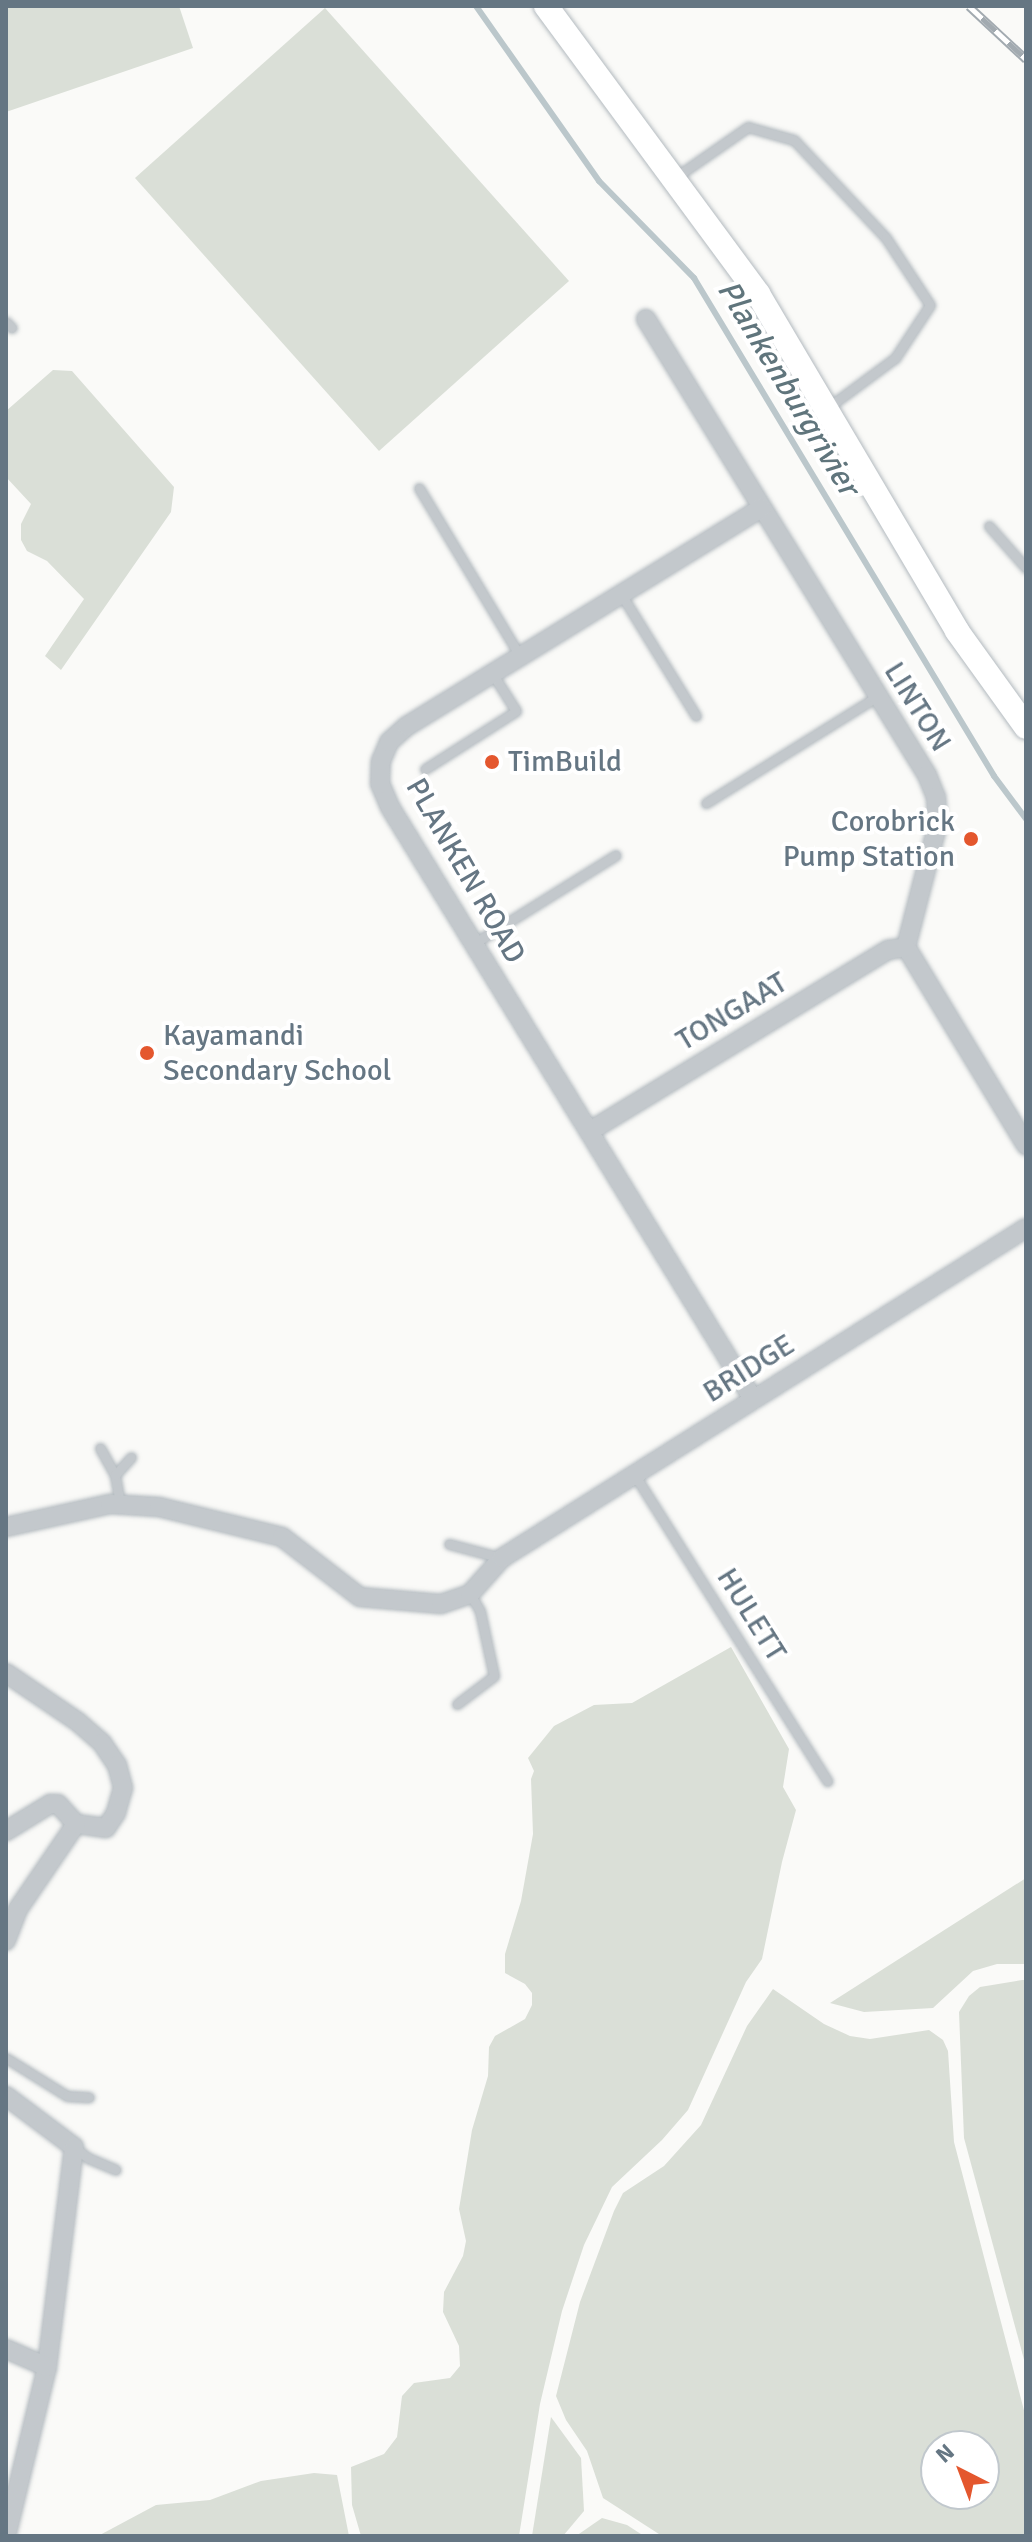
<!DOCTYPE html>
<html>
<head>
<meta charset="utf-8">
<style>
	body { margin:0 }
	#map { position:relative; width:1032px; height:2542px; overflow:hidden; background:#fafaf8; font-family:Signika,sans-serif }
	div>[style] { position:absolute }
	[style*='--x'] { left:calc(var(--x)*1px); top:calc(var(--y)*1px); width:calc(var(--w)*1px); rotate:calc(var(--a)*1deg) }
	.green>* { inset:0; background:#dadfd7 }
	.stream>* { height:6px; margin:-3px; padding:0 3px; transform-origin:3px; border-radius:3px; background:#bbc7cb }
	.roads { filter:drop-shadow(0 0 2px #b3babf) drop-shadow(0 0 2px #b3babf) }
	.lane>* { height:9px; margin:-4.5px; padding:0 4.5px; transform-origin:4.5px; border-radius:4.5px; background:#c3c8cc }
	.street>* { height:18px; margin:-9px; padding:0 9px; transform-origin:9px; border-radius:9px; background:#c3c8cc }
	.secondary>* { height:24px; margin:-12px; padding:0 12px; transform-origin:12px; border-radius:12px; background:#fff }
	.rail>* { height:9px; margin-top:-4.5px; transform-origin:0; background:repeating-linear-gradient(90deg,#fff 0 18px,#a2aab0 0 36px); box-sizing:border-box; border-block:2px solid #a2aab0 }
	.dots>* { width:22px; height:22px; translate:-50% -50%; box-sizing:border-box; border:4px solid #fff; border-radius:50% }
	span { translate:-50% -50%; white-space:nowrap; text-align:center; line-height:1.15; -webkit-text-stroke:8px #fff; paint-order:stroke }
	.street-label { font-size:30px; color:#657683 }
	.poi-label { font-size:30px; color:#657683 }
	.left { translate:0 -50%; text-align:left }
	.right { translate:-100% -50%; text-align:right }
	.water-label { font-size:32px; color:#60757c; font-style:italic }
	.frame { position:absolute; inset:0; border:8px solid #657683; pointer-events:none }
	.north { position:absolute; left:920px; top:2430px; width:80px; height:80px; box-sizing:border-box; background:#fff; border:2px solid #c1c8cd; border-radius:50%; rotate:318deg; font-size:22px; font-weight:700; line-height:32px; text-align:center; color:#657683 }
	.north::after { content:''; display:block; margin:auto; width:28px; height:36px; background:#e4572e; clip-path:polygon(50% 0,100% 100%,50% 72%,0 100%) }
</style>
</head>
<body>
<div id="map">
	<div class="green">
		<i style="clip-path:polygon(6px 6px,179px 6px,193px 48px,6px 112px)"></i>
		<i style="clip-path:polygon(325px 8px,569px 281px,379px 451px,135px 178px)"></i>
		<i style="clip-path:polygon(53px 370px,72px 371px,174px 487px,171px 512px,61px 670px,45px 656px,84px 599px,47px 561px,27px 551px,21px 540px,21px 524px,31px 504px,6px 477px,6px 411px)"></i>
		<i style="clip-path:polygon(731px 1647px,789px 1749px,783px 1787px,796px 1810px,782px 1862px,762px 1959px,746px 1982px,688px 2110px,662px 2140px,612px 2187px,584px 2245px,562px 2311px,540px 2404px,519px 2536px,361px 2536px,352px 2505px,351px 2467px,384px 2454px,397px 2437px,402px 2396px,414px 2383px,450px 2378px,460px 2366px,459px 2346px,443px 2312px,444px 2292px,463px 2256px,466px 2241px,459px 2209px,472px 2130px,488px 2076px,489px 2047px,495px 2036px,525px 2019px,532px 2005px,532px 1993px,525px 1984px,505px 1973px,505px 1954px,521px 1901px,533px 1834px,531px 1779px,534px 1771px,528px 1758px,554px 1726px,594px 1705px,632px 1703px)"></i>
		<i style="clip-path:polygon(1026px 1878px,1026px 1964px,997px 1964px,973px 1971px,933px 2008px,864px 2012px,830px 2003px)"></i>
		<i style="clip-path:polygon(1022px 1980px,1026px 1980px,1026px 2367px,964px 2138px,959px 2012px,969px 1996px,980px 1987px)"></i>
		<i style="clip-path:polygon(evenodd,773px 1989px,824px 2024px,850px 2036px,870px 2039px,929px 2030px,943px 2040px,948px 2051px,954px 2142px,1026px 2418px,1026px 2536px,662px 2536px,603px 2498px,587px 2451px,566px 2420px,556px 2396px,580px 2302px,614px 2211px,623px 2193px,664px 2166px,701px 2125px,747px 2026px,773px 1989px,936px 2446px,984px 2446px,984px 2494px,936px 2494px,936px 2446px)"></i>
		<i style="clip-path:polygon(551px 2417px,581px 2458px,584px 2511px,563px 2536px,532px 2536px)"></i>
		<i style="clip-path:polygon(314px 2473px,337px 2475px,349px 2536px,98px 2536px,156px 2505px,210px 2500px,261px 2481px)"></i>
		<i style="clip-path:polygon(602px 2518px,627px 2525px,644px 2536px,576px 2536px)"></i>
	</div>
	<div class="stream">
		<i style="--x:476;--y:6;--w:214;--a:54.9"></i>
		<i style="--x:599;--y:181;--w:136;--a:45.6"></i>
		<i style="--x:694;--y:278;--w:581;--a:58.93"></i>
		<i style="--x:994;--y:776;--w:54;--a:53.3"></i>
	</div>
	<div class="roads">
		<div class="lane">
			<i style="--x:676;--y:177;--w:88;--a:-34.8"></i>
			<i style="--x:748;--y:127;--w:48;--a:15.8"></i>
			<i style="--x:794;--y:140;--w:134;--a:46.8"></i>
			<i style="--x:886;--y:238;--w:80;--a:56.7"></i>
			<i style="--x:930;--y:305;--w:64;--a:123.4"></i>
			<i style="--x:895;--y:358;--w:86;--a:143.5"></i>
			<i style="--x:6;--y:322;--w:8;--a:45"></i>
			<i style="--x:419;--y:488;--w:196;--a:59"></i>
			<i style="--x:989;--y:526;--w:56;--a:48.6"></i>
			<i style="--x:621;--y:594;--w:143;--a:58.4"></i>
			<i style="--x:425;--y:769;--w:108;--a:-32.5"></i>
			<i style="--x:516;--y:711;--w:45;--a:-122.3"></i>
			<i style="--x:706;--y:803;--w:203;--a:-31.9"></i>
			<i style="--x:473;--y:944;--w:168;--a:-31.9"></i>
			<i style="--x:100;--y:1448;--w:31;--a:61"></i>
			<i style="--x:115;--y:1475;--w:28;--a:80"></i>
			<i style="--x:634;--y:1474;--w:363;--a:57.8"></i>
			<i style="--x:115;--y:1475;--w:24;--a:-48"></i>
			<i style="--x:449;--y:1544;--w:55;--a:14.8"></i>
			<i style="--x:457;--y:1704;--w:46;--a:-37.1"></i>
			<i style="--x:494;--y:1676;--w:66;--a:-102.2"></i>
			<i style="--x:480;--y:1611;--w:20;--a:-120"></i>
			<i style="--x:6;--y:2058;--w:72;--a:31.9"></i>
			<i style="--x:67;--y:2096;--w:22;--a:3"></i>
			<i style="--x:74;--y:2147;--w:18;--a:38"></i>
			<i style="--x:88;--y:2158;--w:30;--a:23"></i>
		</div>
		<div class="street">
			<i style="--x:646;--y:319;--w:536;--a:58.36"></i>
			<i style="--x:927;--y:775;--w:24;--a:68"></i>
			<i style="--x:936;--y:797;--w:26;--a:86"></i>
			<i style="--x:938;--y:823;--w:128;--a:104.5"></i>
			<i style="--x:906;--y:947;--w:232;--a:58.8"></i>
			<i style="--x:590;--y:1131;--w:349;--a:-31.3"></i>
			<i style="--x:888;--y:950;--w:18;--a:-9"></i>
			<i style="--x:753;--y:1399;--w:694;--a:-121.52"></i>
			<i style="--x:390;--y:807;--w:25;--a:-113"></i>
			<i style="--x:380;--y:784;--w:23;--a:-88"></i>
			<i style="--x:381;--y:761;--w:21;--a:-67"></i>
			<i style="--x:389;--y:742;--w:24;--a:-42"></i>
			<i style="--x:407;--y:726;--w:416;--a:-31.6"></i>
			<i style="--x:6;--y:1527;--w:107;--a:-12.5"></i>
			<i style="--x:110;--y:1504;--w:49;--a:3.5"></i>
			<i style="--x:159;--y:1507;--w:127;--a:13.7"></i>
			<i style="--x:282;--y:1537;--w:98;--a:37.6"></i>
			<i style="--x:360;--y:1597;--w:81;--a:4.9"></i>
			<i style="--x:441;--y:1604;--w:31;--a:-19"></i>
			<i style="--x:470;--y:1594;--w:48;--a:-48.4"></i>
			<i style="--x:502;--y:1558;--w:619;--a:-32.2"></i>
			<i style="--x:6;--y:1673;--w:87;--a:34.2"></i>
			<i style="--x:78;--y:1722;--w:32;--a:41"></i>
			<i style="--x:102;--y:1743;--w:27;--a:56"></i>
			<i style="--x:117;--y:1765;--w:24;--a:75"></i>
			<i style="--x:123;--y:1788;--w:26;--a:106"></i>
			<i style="--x:116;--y:1813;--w:18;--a:124"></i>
			<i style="--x:106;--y:1828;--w:30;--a:-172"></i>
			<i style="--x:76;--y:1824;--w:103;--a:124.3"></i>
			<i style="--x:18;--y:1909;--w:34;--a:111"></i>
			<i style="--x:6;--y:1831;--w:52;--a:-31.5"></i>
			<i style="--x:50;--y:1804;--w:8;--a:0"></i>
			<i style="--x:58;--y:1804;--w:27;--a:48"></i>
			<i style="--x:6;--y:2096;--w:85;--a:36.9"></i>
			<i style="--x:74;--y:2147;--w:222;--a:97"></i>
			<i style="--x:47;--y:2367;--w:174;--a:103.6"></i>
			<i style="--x:6;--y:2349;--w:45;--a:23.7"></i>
		</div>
		<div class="secondary">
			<i style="--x:546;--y:6;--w:358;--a:53.6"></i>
			<i style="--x:758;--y:294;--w:391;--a:59.4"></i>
			<i style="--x:957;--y:631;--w:118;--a:54.3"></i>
		</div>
	</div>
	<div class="rail">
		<i style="--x:969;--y:6;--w:78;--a:42.9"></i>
	</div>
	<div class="dots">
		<i style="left:492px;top:762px;background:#e4572e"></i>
		<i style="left:971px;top:839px;background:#e4572e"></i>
		<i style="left:147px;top:1053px;background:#e4572e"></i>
	</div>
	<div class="street-label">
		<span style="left:917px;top:707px;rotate:58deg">LINTON</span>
		<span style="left:465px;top:871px;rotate:60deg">PLANKEN ROAD</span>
		<span style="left:732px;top:1012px;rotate:-31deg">TONGAAT</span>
		<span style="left:749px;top:1369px;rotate:-32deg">BRIDGE</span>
		<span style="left:751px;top:1615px;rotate:58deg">HULETT</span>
	</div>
	<div class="poi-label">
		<span class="left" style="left:508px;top:762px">TimBuild</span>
		<span class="right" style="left:955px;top:839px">Corobrick<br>Pump Station</span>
		<span class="left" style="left:163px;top:1053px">Kayamandi<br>Secondary School</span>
	</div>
	<div class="water-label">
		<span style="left:788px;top:388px;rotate:59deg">Plankenburgrivier</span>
	</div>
	<div class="frame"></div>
	<div class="north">N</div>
</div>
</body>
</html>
